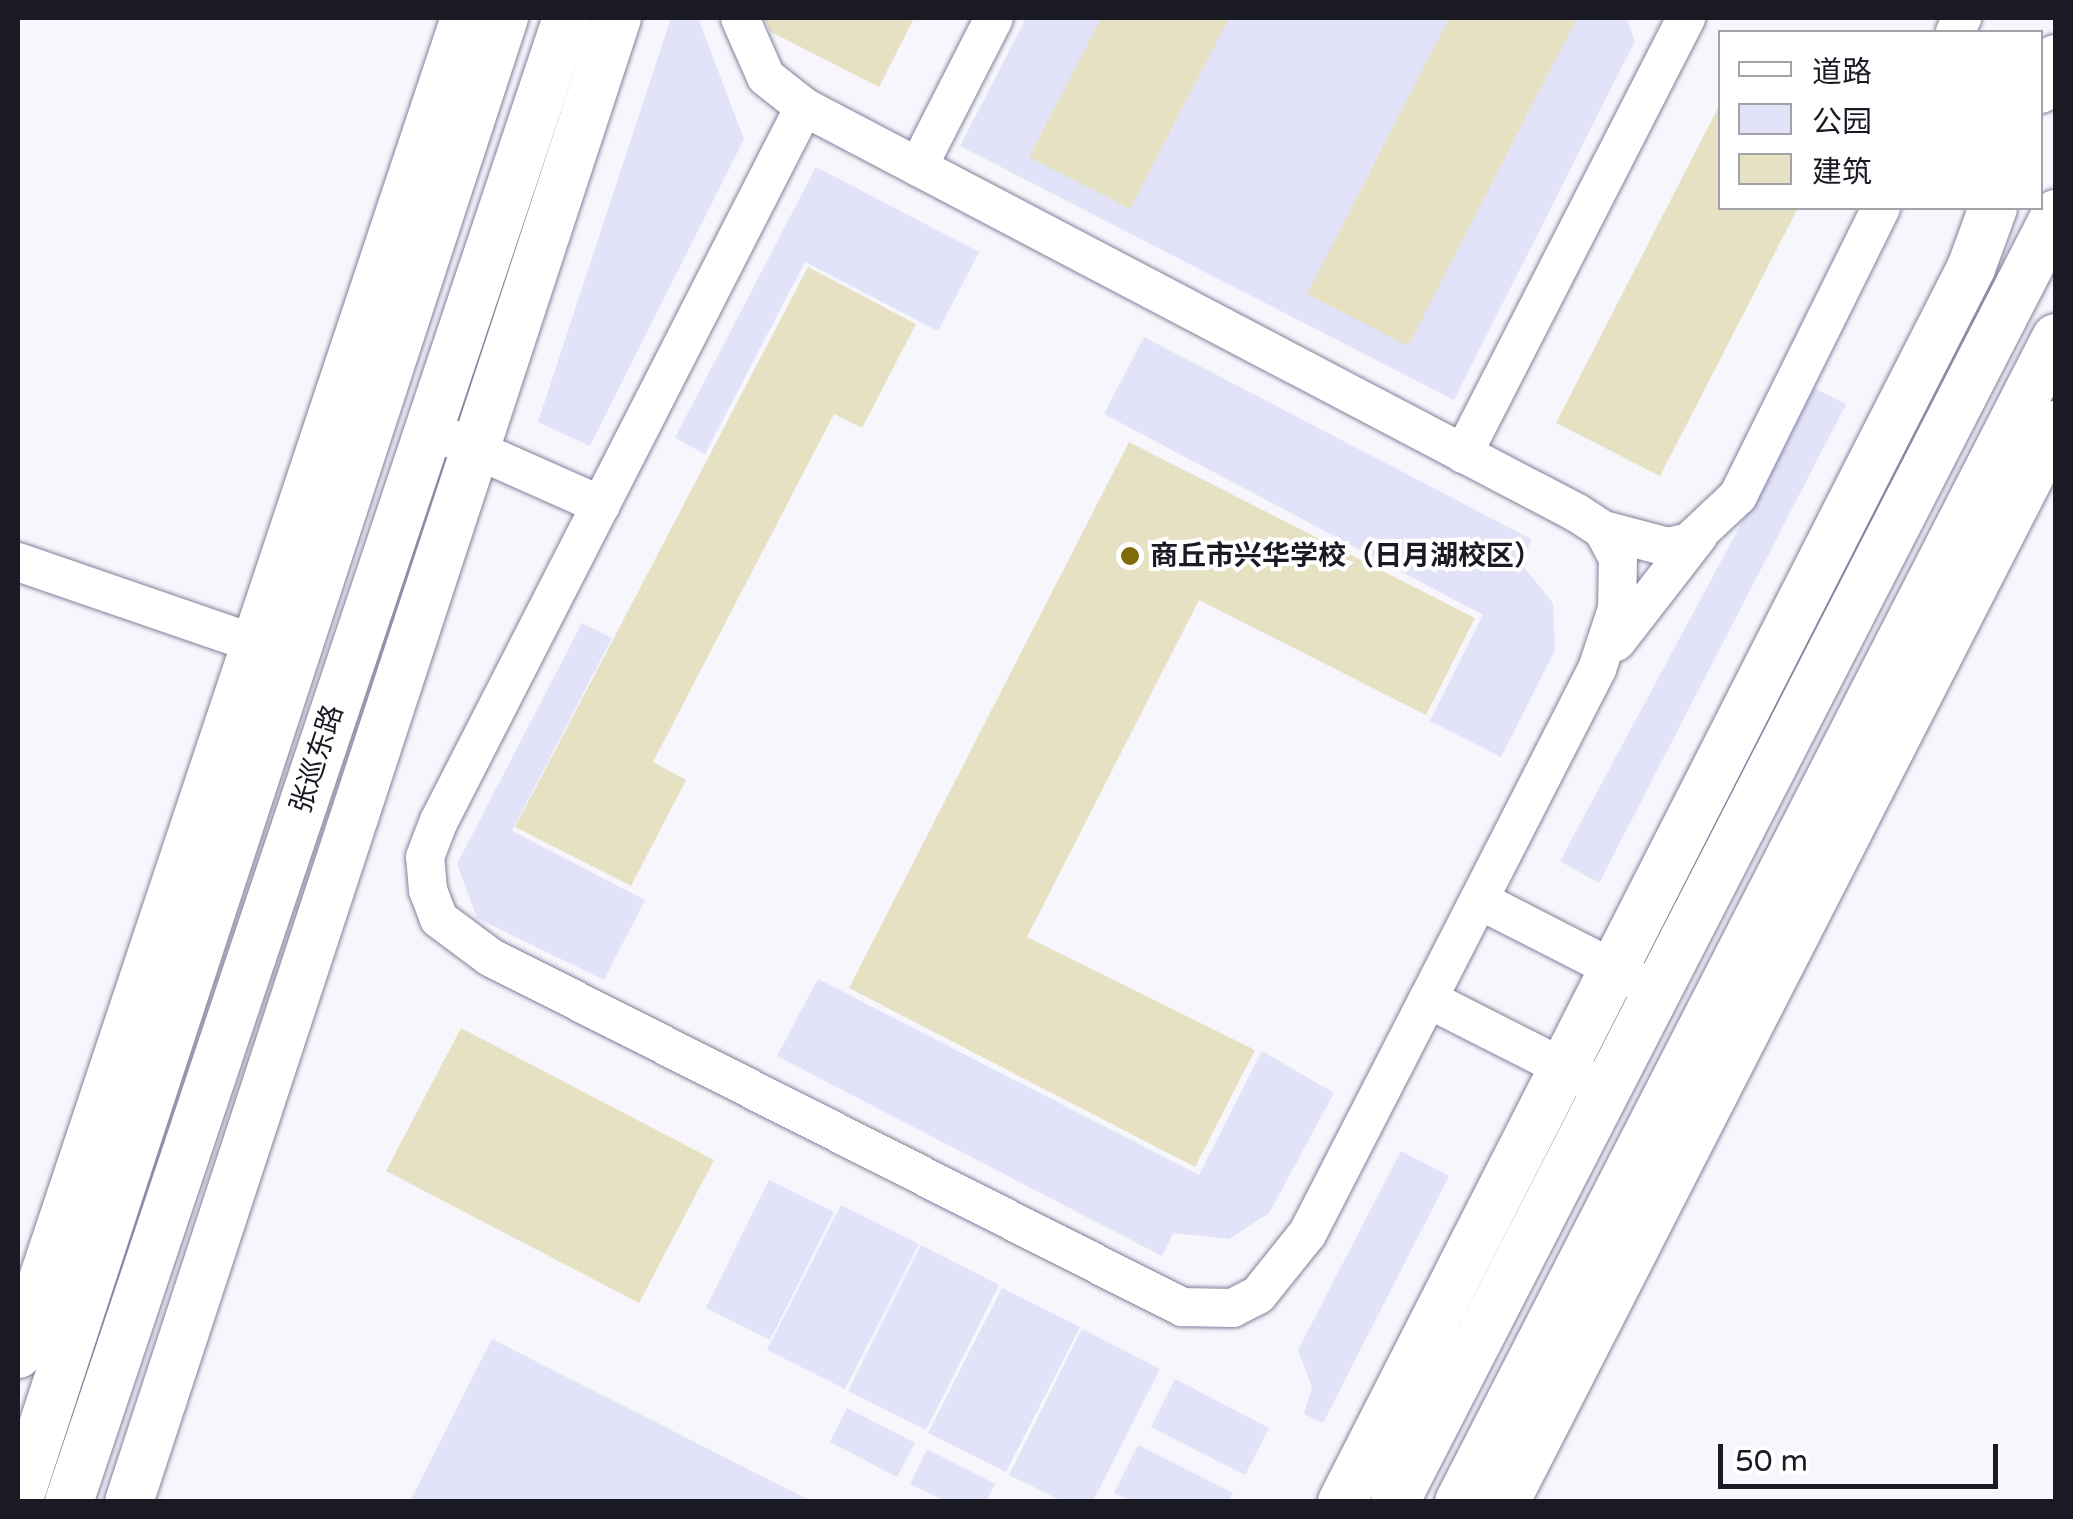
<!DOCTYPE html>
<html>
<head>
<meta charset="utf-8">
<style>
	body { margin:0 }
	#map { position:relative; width:2073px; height:1519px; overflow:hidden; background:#f6f6fc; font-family:"Varela Round","Noto Sans SC",sans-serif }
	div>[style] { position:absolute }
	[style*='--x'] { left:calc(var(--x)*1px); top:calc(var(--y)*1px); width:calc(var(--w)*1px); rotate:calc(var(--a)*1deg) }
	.green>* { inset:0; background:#e2e2f8 }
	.building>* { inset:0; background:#e7e1c3 }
	.roads { filter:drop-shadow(0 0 2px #82819c) drop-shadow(0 0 2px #82819c) }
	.minor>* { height:38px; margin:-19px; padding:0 19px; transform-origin:19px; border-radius:19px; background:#fff }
	.major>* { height:48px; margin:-24px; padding:0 24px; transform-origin:24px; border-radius:24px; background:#fff }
	.dots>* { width:28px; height:28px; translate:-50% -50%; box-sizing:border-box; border:5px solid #fff; border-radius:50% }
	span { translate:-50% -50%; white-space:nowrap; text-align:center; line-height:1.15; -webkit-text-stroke:8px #fff; paint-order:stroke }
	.poi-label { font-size:28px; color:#1a1a24; font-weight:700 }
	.left { translate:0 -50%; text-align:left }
	.street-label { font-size:28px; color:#1a1a24 }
	.frame { position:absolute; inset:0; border:20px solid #1a1a24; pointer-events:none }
	.legend { position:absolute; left:1718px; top:30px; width:325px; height:180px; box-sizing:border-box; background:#fff; border:2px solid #a3a3a7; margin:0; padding:12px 18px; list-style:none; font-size:30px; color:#1a1a24 }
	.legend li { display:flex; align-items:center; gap:20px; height:50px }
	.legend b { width:50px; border:2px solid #a3a3a7 }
	.scale { position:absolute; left:1718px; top:1444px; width:280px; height:45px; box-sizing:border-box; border:5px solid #1a1a24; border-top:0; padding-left:12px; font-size:30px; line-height:35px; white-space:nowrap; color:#1a1a24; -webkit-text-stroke:8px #fff; paint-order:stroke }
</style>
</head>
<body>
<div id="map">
	<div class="green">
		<i style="clip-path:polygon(671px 18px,698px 18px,744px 139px,590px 446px,538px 422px)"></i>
		<i style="clip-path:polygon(1026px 18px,1626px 18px,1635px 41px,1454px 400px,960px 146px)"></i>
		<i style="clip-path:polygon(816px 167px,979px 252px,938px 331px,805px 262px,705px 454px,675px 438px)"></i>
		<i style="clip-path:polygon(1144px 337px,1531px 539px,1522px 565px,1553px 603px,1555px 650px,1501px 757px,1430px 721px,1483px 615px,1104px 414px)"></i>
		<i style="clip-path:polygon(1814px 388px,1846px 404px,1599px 883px,1560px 861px)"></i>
		<i style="clip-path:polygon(582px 623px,612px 638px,512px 831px,645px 900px,604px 980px,477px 918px,457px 864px)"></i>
		<i style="clip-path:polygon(818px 979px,1199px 1175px,1262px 1051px,1334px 1093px,1269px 1213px,1229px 1239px,1173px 1233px,1162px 1256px,777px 1056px)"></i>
		<i style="clip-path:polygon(1401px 1151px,1449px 1176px,1323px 1423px,1304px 1414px,1312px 1387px,1298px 1350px)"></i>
		<i style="clip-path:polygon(769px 1180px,834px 1212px,770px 1340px,706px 1308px)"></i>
		<i style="clip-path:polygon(841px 1205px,919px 1244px,845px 1389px,767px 1350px)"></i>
		<i style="clip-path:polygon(921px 1245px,999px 1285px,926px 1430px,848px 1391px)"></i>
		<i style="clip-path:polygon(1002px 1288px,1080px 1327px,1006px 1472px,928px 1433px)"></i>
		<i style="clip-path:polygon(1082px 1329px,1160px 1369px,1093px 1501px,1062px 1501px,1009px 1475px)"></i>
		<i style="clip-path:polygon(492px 1339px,811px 1501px,410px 1501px)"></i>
		<i style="clip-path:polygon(1175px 1379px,1269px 1428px,1245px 1475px,1151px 1427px)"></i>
		<i style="clip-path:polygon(847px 1408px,915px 1443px,897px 1477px,830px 1442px)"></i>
		<i style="clip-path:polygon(1138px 1445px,1233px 1493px,1229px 1501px,1131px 1501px,1114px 1493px)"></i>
		<i style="clip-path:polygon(927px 1449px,995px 1484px,986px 1501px,945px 1501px,910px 1484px)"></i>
	</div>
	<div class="building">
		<i style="clip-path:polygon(764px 18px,914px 18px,879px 87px,771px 32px)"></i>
		<i style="clip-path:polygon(1101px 18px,1229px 18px,1130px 209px,1029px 157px)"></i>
		<i style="clip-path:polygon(1449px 18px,1577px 18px,1408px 346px,1307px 294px)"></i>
		<i style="clip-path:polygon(1720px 104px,1720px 208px,1798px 208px,1660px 476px,1556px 423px)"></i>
		<i style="clip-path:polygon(808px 267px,916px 324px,862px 428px,834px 414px,653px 762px,686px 780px,631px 886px,515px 827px)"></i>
		<i style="clip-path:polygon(1129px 442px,1475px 618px,1426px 715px,1199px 600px,1027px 937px,1255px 1050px,1195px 1167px,849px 988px)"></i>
		<i style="clip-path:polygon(461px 1028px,714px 1160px,639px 1303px,386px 1171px)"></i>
	</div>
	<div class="roads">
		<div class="minor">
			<i style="--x:740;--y:18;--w:64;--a:66.2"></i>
			<i style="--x:766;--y:77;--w:48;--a:38.3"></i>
			<i style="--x:1955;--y:32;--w:16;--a:-63"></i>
			<i style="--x:804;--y:107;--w:873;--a:27.71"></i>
			<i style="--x:1577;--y:513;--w:31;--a:33"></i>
			<i style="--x:1603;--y:530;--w:32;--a:62"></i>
			<i style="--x:1618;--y:558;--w:51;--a:91.1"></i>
			<i style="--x:1617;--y:609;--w:63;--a:108.4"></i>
			<i style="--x:1597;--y:669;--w:371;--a:117.1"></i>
			<i style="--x:1428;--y:999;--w:264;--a:117.2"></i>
			<i style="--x:1307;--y:1234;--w:78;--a:128.8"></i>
			<i style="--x:1258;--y:1295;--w:28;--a:153"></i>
			<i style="--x:1233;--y:1308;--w:51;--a:-178.9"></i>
			<i style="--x:1182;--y:1307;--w:775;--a:-153.17"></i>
			<i style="--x:490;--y:957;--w:64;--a:-143.3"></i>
			<i style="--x:439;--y:919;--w:31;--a:-111"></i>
			<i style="--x:428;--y:890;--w:33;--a:-95"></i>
			<i style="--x:425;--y:857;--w:39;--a:-69"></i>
			<i style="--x:439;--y:821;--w:802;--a:-62.92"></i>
			<i style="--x:918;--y:167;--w:167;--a:-63"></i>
			<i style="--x:452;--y:439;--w:163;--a:23.9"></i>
			<i style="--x:1463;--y:454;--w:490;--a:-62.9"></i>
			<i style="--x:1603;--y:530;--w:67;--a:14.7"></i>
			<i style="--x:1668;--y:547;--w:22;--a:-13"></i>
			<i style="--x:1689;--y:542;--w:67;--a:-43.2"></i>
			<i style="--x:1738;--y:496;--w:322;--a:-63.6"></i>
			<i style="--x:18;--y:562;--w:277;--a:19"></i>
			<i style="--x:1616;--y:642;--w:135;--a:-52.2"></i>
			<i style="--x:1479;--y:900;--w:178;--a:27.1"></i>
			<i style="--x:1428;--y:999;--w:177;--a:26.9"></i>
		</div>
		<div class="major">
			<i style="--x:2040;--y:89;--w:34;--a:-62"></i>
			<i style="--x:18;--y:1354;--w:1409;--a:-71.5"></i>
			<i style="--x:18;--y:1502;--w:1562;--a:-71.87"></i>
			<i style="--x:69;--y:1502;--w:1565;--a:-71.45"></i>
			<i style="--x:129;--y:1502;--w:1562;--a:-71.8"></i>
			<i style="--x:1342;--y:1502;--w:1385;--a:-62.99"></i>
			<i style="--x:1971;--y:268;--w:64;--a:-69.9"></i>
			<i style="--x:1395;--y:1502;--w:1448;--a:-62.83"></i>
			<i style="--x:1459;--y:1502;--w:1308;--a:-62.85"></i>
			<i style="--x:1505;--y:1502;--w:1210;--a:-62.91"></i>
		</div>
	</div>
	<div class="dots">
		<i style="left:1130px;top:556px;background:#7e6c06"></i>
	</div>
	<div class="poi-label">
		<span class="left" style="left:1150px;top:556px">商丘市兴华学校（日月湖校区）</span>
	</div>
	<div class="street-label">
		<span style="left:317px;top:759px;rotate:-72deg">张巡东路</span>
	</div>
	<div class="frame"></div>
	<ul class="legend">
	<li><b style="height:12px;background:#fff"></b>道路</li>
	<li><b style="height:28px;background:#e2e2f8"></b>公园</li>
	<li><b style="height:28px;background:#e7e1c3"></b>建筑</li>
	</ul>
	<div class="scale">50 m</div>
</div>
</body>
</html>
